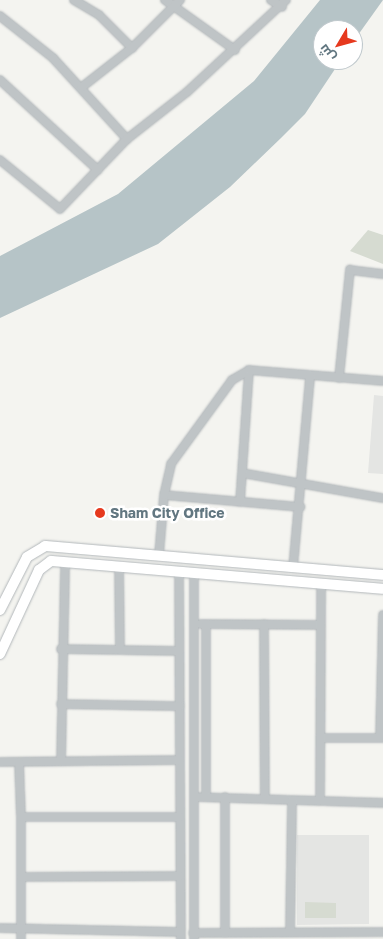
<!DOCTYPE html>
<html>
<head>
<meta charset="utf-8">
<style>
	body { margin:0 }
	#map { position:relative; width:383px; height:939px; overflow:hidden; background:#f4f4f0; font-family:"Golos Text",Cairo,sans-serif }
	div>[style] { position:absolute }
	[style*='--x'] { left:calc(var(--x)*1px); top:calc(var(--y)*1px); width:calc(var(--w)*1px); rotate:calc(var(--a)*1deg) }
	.built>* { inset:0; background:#e4e5e3 }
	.green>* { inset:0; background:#d6dbd1 }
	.water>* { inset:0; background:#b6c4c7 }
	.roads { filter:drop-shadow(0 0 1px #b2b7ba) drop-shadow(0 0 1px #b2b7ba) }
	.minor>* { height:8px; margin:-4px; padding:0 4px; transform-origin:4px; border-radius:4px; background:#bfc4c6 }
	.major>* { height:10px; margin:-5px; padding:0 5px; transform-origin:5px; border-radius:5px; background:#fff }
	.dots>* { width:14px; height:14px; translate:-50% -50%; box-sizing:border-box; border:2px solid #fff; border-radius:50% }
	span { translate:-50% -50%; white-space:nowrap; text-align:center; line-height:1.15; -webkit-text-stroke:5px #fff; paint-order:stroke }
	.poi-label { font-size:14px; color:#627781; font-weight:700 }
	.left { translate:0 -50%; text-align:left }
	.north { position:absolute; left:313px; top:20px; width:50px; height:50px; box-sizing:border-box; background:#fff; border:1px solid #c0c9cd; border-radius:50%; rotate:233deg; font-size:14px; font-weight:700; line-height:20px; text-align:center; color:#627781 }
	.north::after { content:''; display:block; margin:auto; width:18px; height:22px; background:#e6391e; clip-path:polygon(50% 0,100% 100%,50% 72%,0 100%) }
</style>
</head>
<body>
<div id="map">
	<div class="built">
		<i style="clip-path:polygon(374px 395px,383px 396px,383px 474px,368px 473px)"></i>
		<i style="clip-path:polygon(297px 835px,369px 835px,369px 924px,297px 925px)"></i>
	</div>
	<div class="green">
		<i style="clip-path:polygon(368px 230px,383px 235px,383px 264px,350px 251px)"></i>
		<i style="clip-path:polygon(305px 902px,336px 903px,336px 918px,305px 918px)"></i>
	</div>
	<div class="water">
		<i style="clip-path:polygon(320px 0,383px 0,353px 42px,353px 30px,323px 30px,323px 60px,341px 60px,305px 114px,281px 138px,230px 187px,158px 244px,0 318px,0 256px,118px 194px,254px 81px)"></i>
	</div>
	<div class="roads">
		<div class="minor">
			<i style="--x:74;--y:0;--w:29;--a:31"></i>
			<i style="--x:99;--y:15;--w:47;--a:45"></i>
			<i style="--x:165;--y:0;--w:86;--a:35.5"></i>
			<i style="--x:271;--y:0;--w:13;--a:32"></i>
			<i style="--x:0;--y:16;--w:68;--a:38.4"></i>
			<i style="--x:53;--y:58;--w:110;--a:47.6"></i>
			<i style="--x:0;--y:80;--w:133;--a:42.6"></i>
			<i style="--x:82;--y:87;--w:63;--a:-38"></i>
			<i style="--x:132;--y:48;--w:68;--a:-45"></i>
			<i style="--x:0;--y:160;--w:77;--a:39.2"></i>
			<i style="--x:60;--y:209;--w:97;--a:-46.3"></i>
			<i style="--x:127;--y:139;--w:76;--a:-38.1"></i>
			<i style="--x:187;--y:92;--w:135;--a:-42.9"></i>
			<i style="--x:339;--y:378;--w:109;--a:-84.2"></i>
			<i style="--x:350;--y:270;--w:33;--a:7"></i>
			<i style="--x:242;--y:473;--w:143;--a:10.1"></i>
			<i style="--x:164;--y:495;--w:137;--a:5"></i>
			<i style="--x:240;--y:502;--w:132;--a:-86.1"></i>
			<i style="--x:159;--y:555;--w:60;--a:-85.2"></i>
			<i style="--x:164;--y:495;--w:32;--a:-77"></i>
			<i style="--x:171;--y:464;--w:104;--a:-54"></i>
			<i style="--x:232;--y:380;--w:20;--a:-30"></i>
			<i style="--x:249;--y:370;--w:134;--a:4.7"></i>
			<i style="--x:119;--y:568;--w:82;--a:89.3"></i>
			<i style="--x:293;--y:568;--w:193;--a:-84.9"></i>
			<i style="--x:179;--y:573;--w:366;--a:89.7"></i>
			<i style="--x:201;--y:624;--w:120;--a:0.5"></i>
			<i style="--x:206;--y:624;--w:173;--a:90"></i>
			<i style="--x:264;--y:624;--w:175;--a:89.7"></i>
			<i style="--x:61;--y:649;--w:118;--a:1"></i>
			<i style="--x:61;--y:704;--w:119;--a:1"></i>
			<i style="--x:321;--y:738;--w:62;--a:0"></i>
			<i style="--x:380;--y:738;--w:123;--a:-88.6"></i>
			<i style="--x:61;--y:761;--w:199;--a:-88.8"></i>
			<i style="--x:0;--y:762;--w:180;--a:-0.6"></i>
			<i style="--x:19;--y:762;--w:55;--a:87.9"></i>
			<i style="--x:21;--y:817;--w:159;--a:0"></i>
			<i style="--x:195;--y:797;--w:188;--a:1.8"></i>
			<i style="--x:320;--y:801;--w:217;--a:-89.7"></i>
			<i style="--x:21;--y:817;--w:122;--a:90"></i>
			<i style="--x:21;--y:877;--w:159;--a:-0.4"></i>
			<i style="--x:0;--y:928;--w:180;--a:1.3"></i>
			<i style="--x:290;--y:932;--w:132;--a:-89.1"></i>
			<i style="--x:193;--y:933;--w:190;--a:-0.3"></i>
			<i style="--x:225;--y:933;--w:136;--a:-90"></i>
			<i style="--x:194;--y:939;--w:365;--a:-90"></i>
		</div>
		<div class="major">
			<i style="--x:0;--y:610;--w:59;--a:-63"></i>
			<i style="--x:27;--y:557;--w:21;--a:-31"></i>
			<i style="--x:45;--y:546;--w:339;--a:4.9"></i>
			<i style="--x:0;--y:654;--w:93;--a:-65.1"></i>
			<i style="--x:39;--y:570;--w:15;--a:-37"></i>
			<i style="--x:51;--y:561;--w:333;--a:4.8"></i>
		</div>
	</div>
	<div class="dots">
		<i style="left:100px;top:513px;background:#e6391e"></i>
	</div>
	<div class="poi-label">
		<span class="left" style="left:110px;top:513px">Sham City Office</span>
	</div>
	<div class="north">ش</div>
</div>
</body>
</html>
